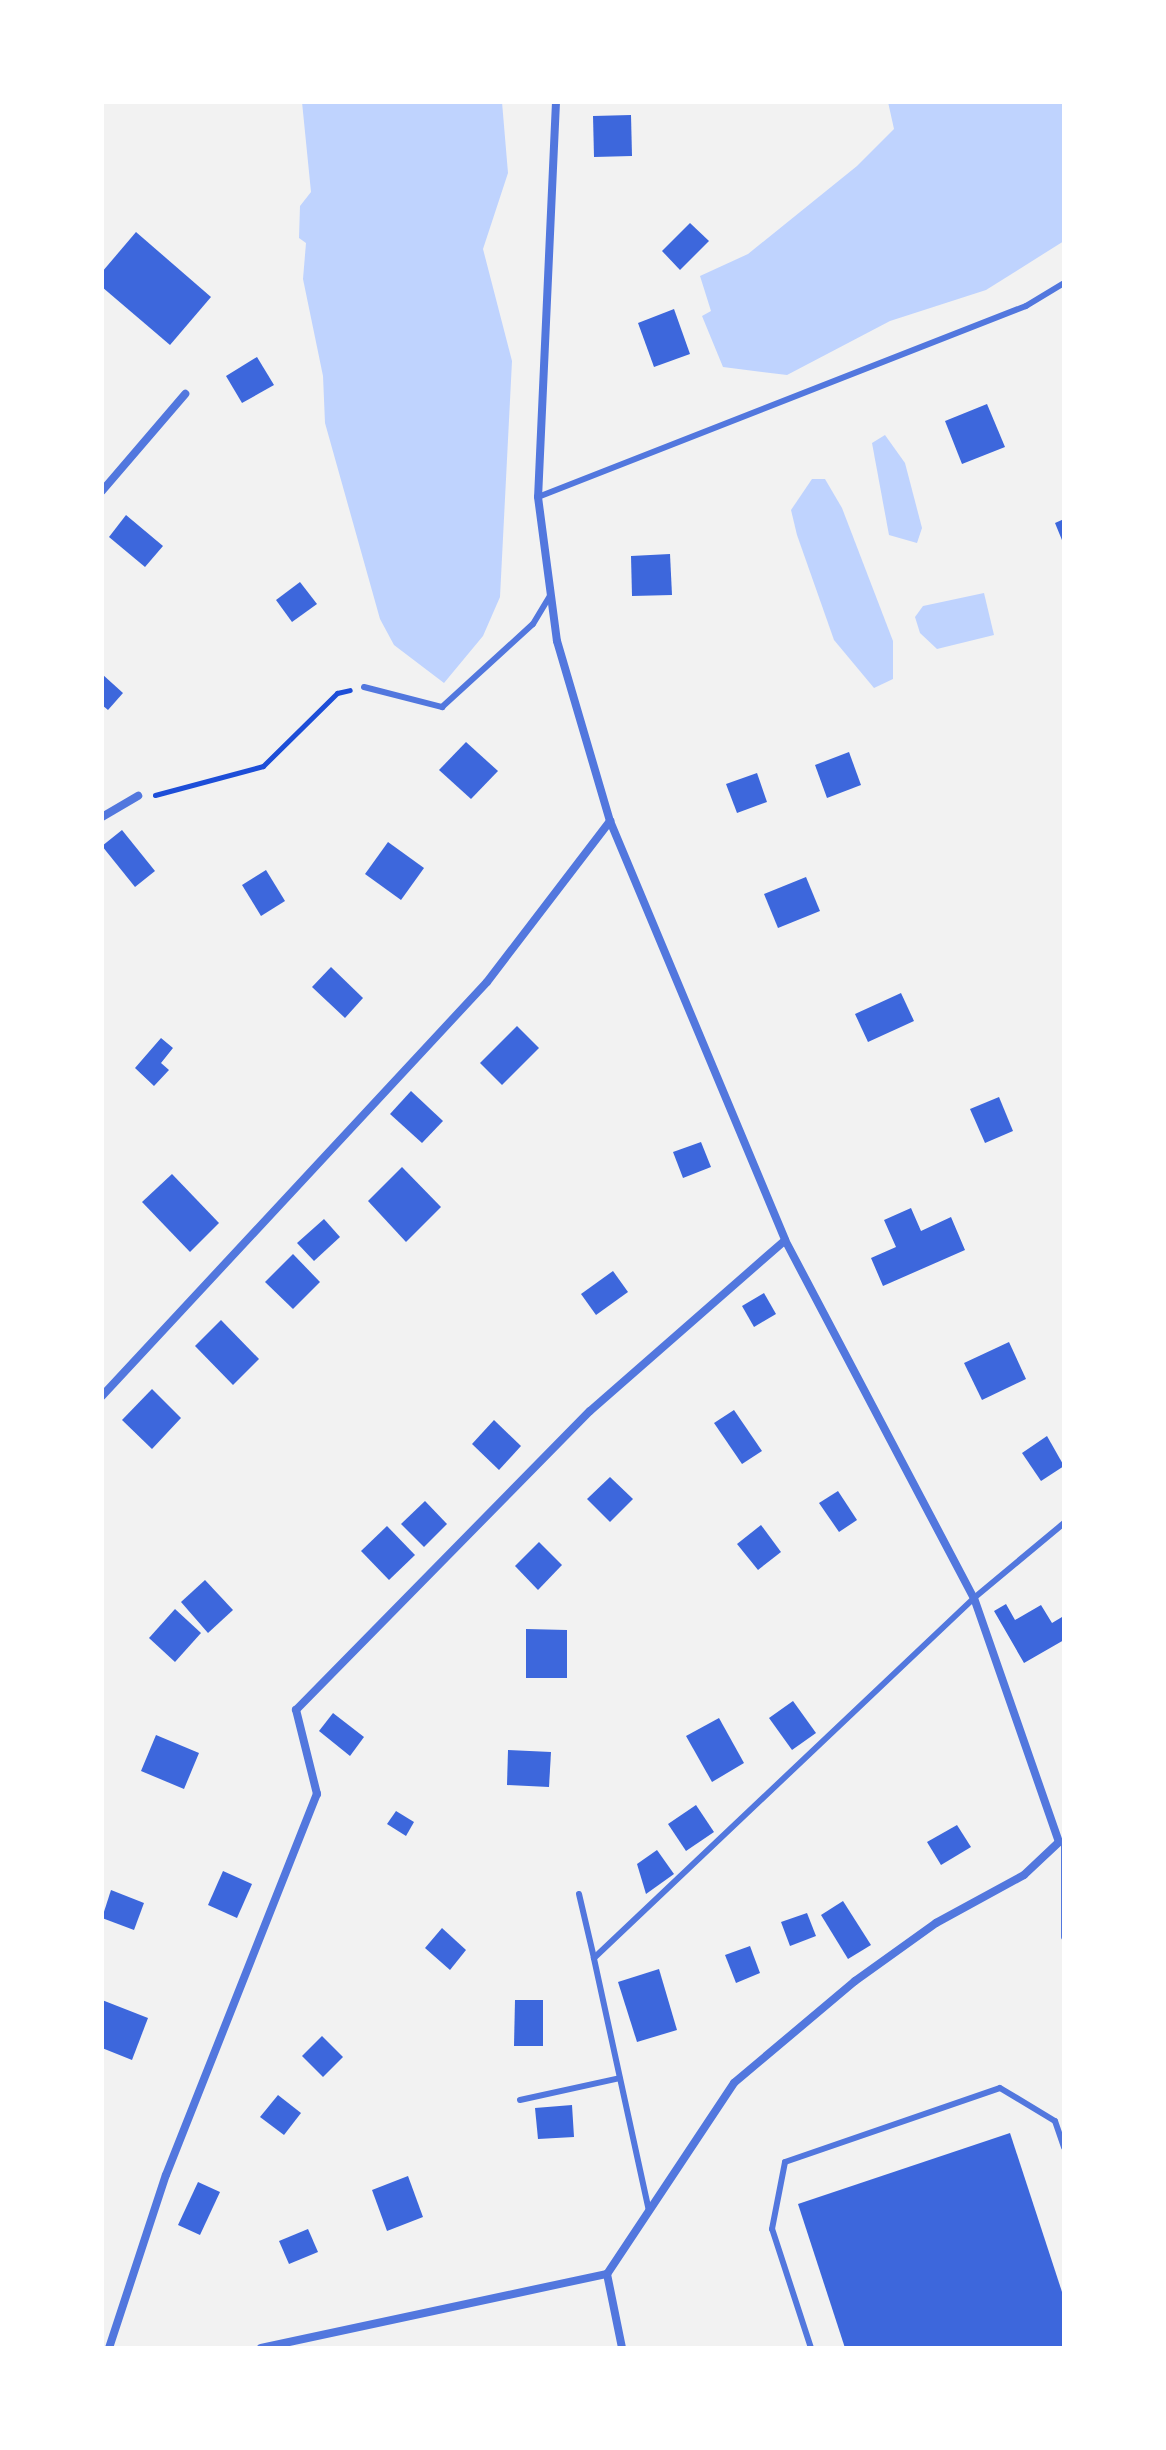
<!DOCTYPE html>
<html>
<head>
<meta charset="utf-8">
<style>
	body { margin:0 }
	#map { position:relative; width:1166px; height:2450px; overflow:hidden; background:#f2f2f2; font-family:Ubuntu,sans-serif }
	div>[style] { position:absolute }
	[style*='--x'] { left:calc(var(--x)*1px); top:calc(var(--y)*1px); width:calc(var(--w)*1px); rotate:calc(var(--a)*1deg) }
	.water>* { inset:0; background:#bfd3fe }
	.building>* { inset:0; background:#3d67dc }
	.path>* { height:5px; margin:-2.5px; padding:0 2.5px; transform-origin:2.5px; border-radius:2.5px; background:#1d4ed8 }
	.service>* { height:6px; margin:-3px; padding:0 3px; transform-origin:3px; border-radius:3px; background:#5277de }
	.minor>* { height:8px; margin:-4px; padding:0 4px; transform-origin:4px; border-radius:4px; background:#5277de }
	span { translate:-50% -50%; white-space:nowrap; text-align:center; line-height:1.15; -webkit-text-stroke:8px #fff; paint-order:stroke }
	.frame { position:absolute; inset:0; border:104px solid #fff; pointer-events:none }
</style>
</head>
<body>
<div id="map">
	<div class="water">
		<i style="clip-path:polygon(302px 102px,502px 102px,508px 173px,483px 249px,512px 361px,500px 597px,483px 636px,444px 683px,394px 645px,380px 619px,325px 423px,323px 376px,303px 279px,306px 243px,299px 238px,300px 206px,311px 192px)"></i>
		<i style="clip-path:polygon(888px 102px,1064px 102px,1064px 241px,986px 290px,890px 321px,787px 375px,723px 367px,702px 316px,711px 311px,700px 276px,748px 254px,857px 166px,894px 129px)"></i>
		<i style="clip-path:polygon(885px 435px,905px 463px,922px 528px,917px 543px,889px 535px,872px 443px)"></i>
		<i style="clip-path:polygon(812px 479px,825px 479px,842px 508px,893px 641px,893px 679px,874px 688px,834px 640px,797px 535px,791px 510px)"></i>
		<i style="clip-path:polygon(984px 593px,994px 635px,937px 649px,920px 633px,915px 617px,923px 606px)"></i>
	</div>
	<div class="building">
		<i style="clip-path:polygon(631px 115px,632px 156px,594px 157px,593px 116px)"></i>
		<i style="clip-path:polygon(690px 223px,709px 241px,680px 270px,662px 251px)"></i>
		<i style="clip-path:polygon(136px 232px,211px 297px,170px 345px,102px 287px,102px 272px)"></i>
		<i style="clip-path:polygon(674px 309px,690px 354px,654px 367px,638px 323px)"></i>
		<i style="clip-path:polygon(257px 357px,274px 385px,242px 403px,226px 376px)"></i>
		<i style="clip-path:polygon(987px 404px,1005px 447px,962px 464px,945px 421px)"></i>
		<i style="clip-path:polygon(126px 515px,163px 546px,145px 567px,109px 537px)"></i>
		<i style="clip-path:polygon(1064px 519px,1064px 545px,1055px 523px)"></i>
		<i style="clip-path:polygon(670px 554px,672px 595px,632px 596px,631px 556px)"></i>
		<i style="clip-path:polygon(300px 582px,317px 604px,292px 622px,276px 600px)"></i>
		<i style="clip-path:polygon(102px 674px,123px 693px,108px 710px,102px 705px)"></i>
		<i style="clip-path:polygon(466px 742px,498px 771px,471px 799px,439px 770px)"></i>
		<i style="clip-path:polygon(849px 752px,861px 785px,827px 798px,815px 765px)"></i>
		<i style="clip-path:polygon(757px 773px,767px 802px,737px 813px,726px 784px)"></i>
		<i style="clip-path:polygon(122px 830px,155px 871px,135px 887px,102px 846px)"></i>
		<i style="clip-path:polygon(388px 842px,424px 868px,401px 900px,365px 874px)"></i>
		<i style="clip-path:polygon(266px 870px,285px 901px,261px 916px,242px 885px)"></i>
		<i style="clip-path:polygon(806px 877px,820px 911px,778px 928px,764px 894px)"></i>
		<i style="clip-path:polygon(331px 967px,363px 998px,345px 1018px,312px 987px)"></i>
		<i style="clip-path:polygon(901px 993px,914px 1021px,868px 1042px,855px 1014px)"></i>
		<i style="clip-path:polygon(517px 1026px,539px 1048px,502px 1085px,480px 1063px)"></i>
		<i style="clip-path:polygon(161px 1038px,173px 1048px,161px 1063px,169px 1070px,154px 1086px,135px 1068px)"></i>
		<i style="clip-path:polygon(411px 1091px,443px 1121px,422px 1143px,390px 1114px)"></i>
		<i style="clip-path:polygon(999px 1097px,1013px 1131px,985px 1143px,970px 1109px)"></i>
		<i style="clip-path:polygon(701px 1142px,711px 1167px,683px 1178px,673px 1152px)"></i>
		<i style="clip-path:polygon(402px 1167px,441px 1207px,406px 1242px,368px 1201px)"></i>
		<i style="clip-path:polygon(172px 1174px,219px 1223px,190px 1252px,142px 1202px)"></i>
		<i style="clip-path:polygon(911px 1208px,921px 1231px,951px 1217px,965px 1250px,883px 1286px,871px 1258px,896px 1247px,884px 1220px)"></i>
		<i style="clip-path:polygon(324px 1219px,340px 1237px,314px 1261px,297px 1243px)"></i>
		<i style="clip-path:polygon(293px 1254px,320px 1282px,293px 1309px,265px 1282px)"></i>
		<i style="clip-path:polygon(613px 1271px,628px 1292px,596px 1315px,581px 1294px)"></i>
		<i style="clip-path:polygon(764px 1293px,776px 1314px,754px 1327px,742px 1306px)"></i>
		<i style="clip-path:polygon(221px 1320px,259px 1359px,233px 1385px,195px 1346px)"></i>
		<i style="clip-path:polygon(1009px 1342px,1026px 1379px,982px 1400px,964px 1363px)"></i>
		<i style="clip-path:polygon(152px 1389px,181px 1418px,152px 1449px,122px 1420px)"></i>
		<i style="clip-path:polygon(734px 1410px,762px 1451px,742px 1464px,714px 1423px)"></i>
		<i style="clip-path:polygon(494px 1420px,521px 1446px,499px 1470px,472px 1444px)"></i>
		<i style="clip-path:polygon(1047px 1436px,1064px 1466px,1041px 1481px,1022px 1453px)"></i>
		<i style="clip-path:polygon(610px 1477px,633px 1499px,610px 1522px,587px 1499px)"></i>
		<i style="clip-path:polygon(838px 1491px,857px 1520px,839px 1532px,819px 1503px)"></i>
		<i style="clip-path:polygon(425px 1501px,447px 1524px,424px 1547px,401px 1524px)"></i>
		<i style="clip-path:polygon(761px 1525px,781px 1552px,758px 1570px,737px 1544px)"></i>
		<i style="clip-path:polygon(387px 1526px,415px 1555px,389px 1580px,361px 1551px)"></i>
		<i style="clip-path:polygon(539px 1542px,562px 1565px,538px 1590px,515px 1566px)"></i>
		<i style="clip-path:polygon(205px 1580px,233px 1610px,208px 1633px,181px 1602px)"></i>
		<i style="clip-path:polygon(1006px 1604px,1015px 1620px,1041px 1605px,1052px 1623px,1062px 1617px,1064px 1640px,1024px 1663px,994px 1611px)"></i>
		<i style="clip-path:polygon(175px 1609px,201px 1633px,175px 1662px,149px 1638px)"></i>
		<i style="clip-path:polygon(526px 1629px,567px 1630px,567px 1678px,526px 1678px)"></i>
		<i style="clip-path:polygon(793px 1701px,816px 1733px,792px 1750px,769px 1718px)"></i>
		<i style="clip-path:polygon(333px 1713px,364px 1737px,350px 1756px,319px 1731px)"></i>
		<i style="clip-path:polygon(719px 1718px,744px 1763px,712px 1782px,686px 1736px)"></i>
		<i style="clip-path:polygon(156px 1735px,199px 1753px,184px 1789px,141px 1771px)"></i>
		<i style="clip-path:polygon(508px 1750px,551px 1752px,549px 1787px,507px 1785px)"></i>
		<i style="clip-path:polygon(696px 1805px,714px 1832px,686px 1851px,668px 1824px)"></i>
		<i style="clip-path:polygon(396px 1811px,414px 1822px,406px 1836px,387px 1824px)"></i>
		<i style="clip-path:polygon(957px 1825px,971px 1847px,941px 1865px,927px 1842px)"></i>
		<i style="clip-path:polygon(657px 1850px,674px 1874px,646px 1894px,637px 1864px)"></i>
		<i style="clip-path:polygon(223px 1871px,252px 1884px,237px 1918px,208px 1905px)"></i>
		<i style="clip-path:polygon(111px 1890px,144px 1903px,134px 1930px,102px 1918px)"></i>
		<i style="clip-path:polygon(843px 1901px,871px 1945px,848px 1959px,821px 1915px)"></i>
		<i style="clip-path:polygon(807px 1913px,816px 1936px,790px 1946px,781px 1922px)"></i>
		<i style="clip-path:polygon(442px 1928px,466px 1950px,450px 1970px,425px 1948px)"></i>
		<i style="clip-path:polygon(750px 1946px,760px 1973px,736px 1983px,725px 1955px)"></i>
		<i style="clip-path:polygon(659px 1969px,677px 2030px,637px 2042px,618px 1982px)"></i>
		<i style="clip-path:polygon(102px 2000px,148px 2018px,132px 2060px,102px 2048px)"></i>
		<i style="clip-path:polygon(515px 2000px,543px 2000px,543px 2046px,514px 2046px)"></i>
		<i style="clip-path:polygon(322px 2036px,343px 2057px,323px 2077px,302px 2056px)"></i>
		<i style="clip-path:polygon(278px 2095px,301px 2113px,284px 2135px,260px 2117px)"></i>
		<i style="clip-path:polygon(572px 2105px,574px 2137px,538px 2139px,535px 2108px)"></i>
		<i style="clip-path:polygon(1010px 2133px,1064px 2298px,1064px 2348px,845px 2348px,798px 2204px)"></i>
		<i style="clip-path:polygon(408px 2176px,423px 2217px,387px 2231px,372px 2190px)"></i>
		<i style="clip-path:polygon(198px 2182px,220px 2192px,200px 2235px,178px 2225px)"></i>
		<i style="clip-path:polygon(308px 2229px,318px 2252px,289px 2264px,279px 2241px)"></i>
	</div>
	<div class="path">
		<i style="--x:155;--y:795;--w:112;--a:-15"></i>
		<i style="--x:263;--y:766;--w:104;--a:-44.6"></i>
		<i style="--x:337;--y:693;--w:13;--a:-13"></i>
	</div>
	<div class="service">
		<i style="--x:538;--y:497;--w:524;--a:-21.38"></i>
		<i style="--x:1026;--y:306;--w:44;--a:-31.2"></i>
		<i style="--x:364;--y:687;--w:81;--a:14.4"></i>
		<i style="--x:442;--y:707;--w:123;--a:-42.4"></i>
		<i style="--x:533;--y:624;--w:33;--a:-59"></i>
		<i style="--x:1064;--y:1841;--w:96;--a:90"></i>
		<i style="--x:579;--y:1894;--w:66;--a:76.8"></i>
		<i style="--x:520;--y:2100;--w:102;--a:-12.4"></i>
		<i style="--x:649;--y:2211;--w:259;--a:-102.3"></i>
		<i style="--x:594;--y:1958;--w:523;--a:-43.45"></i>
		<i style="--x:974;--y:1598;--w:117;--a:-39.8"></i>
		<i style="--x:811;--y:2348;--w:125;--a:-108.1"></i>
		<i style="--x:772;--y:2229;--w:68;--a:-79"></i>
		<i style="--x:785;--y:2162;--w:227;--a:-19"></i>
		<i style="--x:1000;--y:2088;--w:64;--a:31"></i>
		<i style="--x:1055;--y:2121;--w:28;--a:71"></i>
	</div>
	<div class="minor">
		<i style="--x:556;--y:102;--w:395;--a:92.6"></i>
		<i style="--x:538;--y:497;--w:145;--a:82.5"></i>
		<i style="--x:557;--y:641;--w:188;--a:73.6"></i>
		<i style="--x:610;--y:821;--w:454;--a:67.3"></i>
		<i style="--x:785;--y:1240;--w:405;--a:62.2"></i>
		<i style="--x:974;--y:1598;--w:258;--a:70.8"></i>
		<i style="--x:1059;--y:1842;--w:48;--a:136.7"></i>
		<i style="--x:1024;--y:1875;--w:100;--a:151.4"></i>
		<i style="--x:936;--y:1923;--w:100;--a:144.4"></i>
		<i style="--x:855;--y:1981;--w:158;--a:139.9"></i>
		<i style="--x:734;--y:2083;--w:229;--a:123.6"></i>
		<i style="--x:102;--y:491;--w:128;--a:-49.4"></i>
		<i style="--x:102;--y:817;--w:42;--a:-30.3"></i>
		<i style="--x:102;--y:1396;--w:565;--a:-47.08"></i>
		<i style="--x:487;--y:982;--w:203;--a:-52.6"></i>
		<i style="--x:607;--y:2274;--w:76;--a:78.5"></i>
		<i style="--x:109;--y:2348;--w:182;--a:-71.8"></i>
		<i style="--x:166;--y:2175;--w:410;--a:-68.4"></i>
		<i style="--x:317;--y:1794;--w:87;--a:-104"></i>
		<i style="--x:296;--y:1710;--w:419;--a:-45.5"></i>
		<i style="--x:590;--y:1411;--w:259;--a:-41.2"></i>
		<i style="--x:261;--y:2348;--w:354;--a:-12.1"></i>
	</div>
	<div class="frame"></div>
</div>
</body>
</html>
